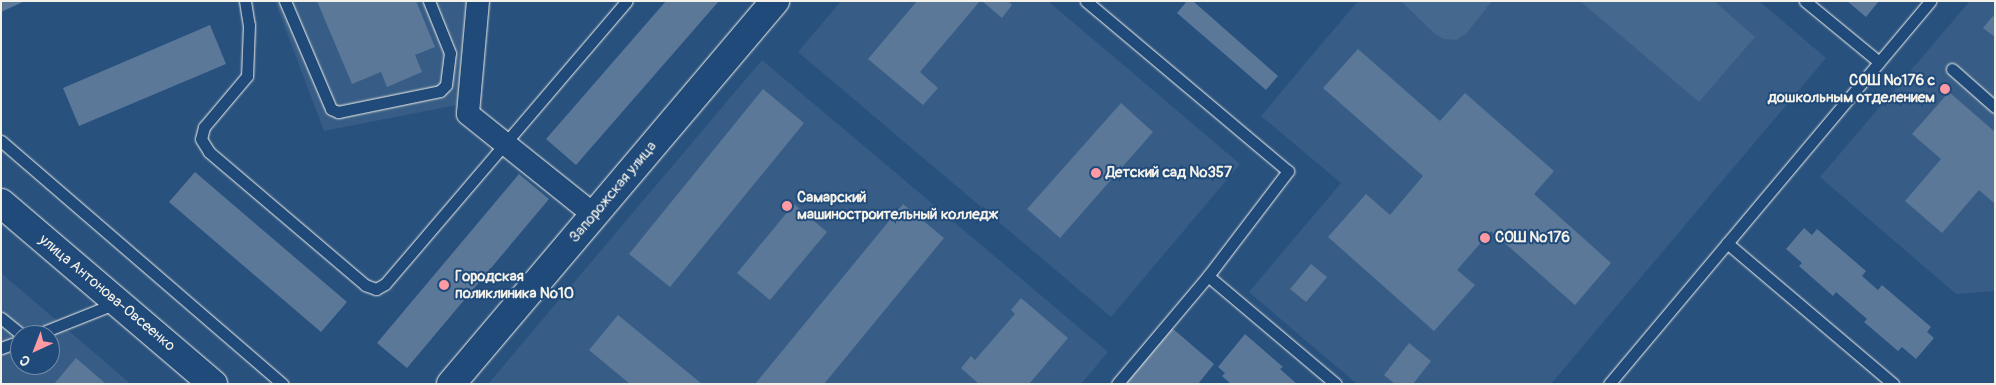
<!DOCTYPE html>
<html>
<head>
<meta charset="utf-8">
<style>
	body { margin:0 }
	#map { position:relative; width:1996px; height:385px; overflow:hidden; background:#28517e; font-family:Pangolin,sans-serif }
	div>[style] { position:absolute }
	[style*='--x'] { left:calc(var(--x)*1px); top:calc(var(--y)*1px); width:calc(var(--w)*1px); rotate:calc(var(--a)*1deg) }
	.built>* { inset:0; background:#375d86 }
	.green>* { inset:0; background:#45688e }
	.building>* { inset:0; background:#5b7899 }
	.roads { filter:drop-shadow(0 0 1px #f4f1e8) drop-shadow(0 0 1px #f4f1e8) }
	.service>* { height:11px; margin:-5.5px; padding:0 5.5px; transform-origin:5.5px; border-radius:5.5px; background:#1f4a7a }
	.minor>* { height:22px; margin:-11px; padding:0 11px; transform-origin:11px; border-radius:11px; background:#1f4a7a }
	.tertiary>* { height:28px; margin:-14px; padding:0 14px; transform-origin:14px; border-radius:14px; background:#1f4a7a }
	.secondary>* { height:28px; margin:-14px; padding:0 14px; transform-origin:14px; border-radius:14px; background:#1f4a7a }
	.dots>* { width:14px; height:14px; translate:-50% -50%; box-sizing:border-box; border:2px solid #1f4a7a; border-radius:50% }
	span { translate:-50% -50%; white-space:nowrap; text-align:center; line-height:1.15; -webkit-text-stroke:4px #1f4a7a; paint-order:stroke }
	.poi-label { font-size:15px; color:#f4f1e8; font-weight:700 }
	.right { translate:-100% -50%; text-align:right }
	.left { translate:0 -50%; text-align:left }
	.street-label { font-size:15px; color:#f4f1e8 }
	.frame { position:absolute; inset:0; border:2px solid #f4f1e8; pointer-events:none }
	.north { position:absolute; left:10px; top:325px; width:50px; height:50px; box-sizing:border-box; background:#1f4a7a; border:1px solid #748da6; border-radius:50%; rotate:223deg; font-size:14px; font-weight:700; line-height:20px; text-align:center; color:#f4f1e8 }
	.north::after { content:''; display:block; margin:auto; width:18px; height:22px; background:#ff9aa2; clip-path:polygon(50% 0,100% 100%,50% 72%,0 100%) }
</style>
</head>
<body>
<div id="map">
	<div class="built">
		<i style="clip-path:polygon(275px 1px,466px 1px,457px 105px,324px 131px)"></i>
		<i style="clip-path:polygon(841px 1px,1048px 1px,1240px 164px,1111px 317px,798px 52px)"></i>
		<i style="clip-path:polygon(1358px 1px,1759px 1px,1826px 58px,1551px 384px,1357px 384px,1249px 292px,1341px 183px,1261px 116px)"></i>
		<i style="clip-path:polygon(1970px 1px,1995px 1px,1995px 291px,1956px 294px,1820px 177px)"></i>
		<i style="clip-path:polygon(762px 60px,1108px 352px,1081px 384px,488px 384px)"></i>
		<i style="clip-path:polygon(evenodd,1px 273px,131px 384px,1px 384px,1px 273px,20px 335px,50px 335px,50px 365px,20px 365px,20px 335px)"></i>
	</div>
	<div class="green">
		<i style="clip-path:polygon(1401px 1px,1492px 1px,1466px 34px,1456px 40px,1444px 39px,1435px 34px)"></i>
		<i style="clip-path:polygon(1580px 1px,1714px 1px,1755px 37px,1699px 102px)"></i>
	</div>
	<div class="building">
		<i style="clip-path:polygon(1px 1px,25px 1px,1px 12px)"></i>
		<i style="clip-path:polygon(317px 1px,416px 1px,435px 47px,415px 55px,422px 72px,387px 87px,381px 72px,352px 84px)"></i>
		<i style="clip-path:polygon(666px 1px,719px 1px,576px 165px,546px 139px)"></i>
		<i style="clip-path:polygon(917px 1px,980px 1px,920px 72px,938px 88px,923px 105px,868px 59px)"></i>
		<i style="clip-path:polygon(982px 1px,1008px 1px,1012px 5px,1002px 18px)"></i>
		<i style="clip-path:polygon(1187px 1px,1193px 1px,1278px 76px,1266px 90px,1177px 13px)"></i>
		<i style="clip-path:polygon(1847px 1px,1879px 1px,1866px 17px)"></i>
		<i style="clip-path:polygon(1993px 16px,1995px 18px,1995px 37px,1983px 28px)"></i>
		<i style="clip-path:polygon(210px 25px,226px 64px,79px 126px,63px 88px)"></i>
		<i style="clip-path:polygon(1358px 49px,1440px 121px,1465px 93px,1554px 171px,1534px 194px,1611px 263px,1575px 305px,1491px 231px,1457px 270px,1475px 285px,1434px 331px,1328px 237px,1366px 194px,1390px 215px,1423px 176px,1323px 88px)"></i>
		<i style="clip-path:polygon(763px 89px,804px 123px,670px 287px,629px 254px)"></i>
		<i style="clip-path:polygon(1949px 92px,1995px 132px,1995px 204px,1979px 190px,1942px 233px,1905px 201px,1941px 159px,1912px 134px)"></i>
		<i style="clip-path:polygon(1121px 103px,1153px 132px,1060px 238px,1027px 209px)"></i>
		<i style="clip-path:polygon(195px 172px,347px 302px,321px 332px,169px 202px)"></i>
		<i style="clip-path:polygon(519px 174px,549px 199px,407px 368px,377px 343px)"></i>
		<i style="clip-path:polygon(794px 204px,827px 232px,770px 300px,737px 273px)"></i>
		<i style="clip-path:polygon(903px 204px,944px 238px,824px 384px,755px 384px)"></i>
		<i style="clip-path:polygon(1804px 228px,1812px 235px,1817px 229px,1866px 271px,1862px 276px,1878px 290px,1882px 285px,1931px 327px,1927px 332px,1934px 338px,1916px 359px,1902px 347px,1898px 351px,1864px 322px,1867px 319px,1836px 292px,1833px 296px,1799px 266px,1802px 263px,1786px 249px)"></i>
		<i style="clip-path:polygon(1311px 264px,1327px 277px,1306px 302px,1290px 289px)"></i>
		<i style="clip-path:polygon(1021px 298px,1068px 338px,1029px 384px,979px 384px,961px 368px,971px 356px,975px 360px,1015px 314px,1011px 310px)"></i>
		<i style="clip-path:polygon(618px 315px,702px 384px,630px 384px,589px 350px)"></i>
		<i style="clip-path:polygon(1172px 328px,1214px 364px,1198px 384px,1124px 384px)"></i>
		<i style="clip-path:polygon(1245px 334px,1283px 367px,1280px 369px,1297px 384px,1231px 384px,1222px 376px,1225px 373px,1218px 367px)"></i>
		<i style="clip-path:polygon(1409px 343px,1431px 361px,1413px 384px,1395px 384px,1384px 375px)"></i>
		<i style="clip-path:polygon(76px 358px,106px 384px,54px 384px)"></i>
	</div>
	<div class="roads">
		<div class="service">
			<i style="--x:245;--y:1;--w:24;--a:81"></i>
			<i style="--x:249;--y:25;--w:51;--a:92.2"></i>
			<i style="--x:247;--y:76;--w:67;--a:130.1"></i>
			<i style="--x:204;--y:127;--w:12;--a:104"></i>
			<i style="--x:201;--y:139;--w:15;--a:58"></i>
			<i style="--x:209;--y:152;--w:205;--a:40.4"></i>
			<i style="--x:365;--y:285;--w:12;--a:20"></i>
			<i style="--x:376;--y:289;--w:10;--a:-29"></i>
			<i style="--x:385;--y:284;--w:372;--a:-49.5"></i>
			<i style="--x:285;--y:1;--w:117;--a:66.9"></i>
			<i style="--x:331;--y:109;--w:8;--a:23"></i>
			<i style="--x:338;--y:112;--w:104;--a:-11.6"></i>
			<i style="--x:440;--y:91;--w:8;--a:-45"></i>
			<i style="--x:446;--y:85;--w:32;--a:-83"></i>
			<i style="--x:450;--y:53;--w:56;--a:-112"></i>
			<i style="--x:1086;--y:1;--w:264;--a:40.1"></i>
			<i style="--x:1288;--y:171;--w:132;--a:127.3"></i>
			<i style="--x:1208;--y:276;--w:141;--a:130.1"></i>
			<i style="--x:1805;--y:1;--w:96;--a:39.5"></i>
			<i style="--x:1952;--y:69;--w:57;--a:41.5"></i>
			<i style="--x:1;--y:141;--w:372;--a:40.8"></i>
			<i style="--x:1727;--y:243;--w:218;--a:40.3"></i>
			<i style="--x:1208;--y:276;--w:167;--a:40.2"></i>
			<i style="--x:1;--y:318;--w:27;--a:39"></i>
			<i style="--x:36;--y:335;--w:86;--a:-21.8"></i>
			<i style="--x:1;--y:348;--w:20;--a:-20"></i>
			<i style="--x:1609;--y:384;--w:500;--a:-50"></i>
		</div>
		<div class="minor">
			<i style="--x:478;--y:1;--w:113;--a:95.1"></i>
			<i style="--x:468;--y:114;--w:161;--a:38.7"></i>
		</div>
		<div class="tertiary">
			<i style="--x:451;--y:384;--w:502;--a:-49.77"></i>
		</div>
		<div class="secondary">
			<i style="--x:1;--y:203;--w:279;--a:40.5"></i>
		</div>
	</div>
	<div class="dots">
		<i style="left:1945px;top:89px;background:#ff9aa2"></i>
		<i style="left:1096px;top:173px;background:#ff9aa2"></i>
		<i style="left:787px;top:206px;background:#ff9aa2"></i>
		<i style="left:1485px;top:238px;background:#ff9aa2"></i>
		<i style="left:444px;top:285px;background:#ff9aa2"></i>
	</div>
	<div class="poi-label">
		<span class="right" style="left:1935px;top:89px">СОШ №176 с<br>дошкольным отделением</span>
		<span class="left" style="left:1106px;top:173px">Детский сад №357</span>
		<span class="left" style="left:797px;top:206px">Самарский<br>машиностроительный колледж</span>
		<span class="left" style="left:1495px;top:238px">СОШ №176</span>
		<span class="left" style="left:455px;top:285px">Городская<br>поликлиника №10</span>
	</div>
	<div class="street-label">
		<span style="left:613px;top:192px;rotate:-50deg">Запорожская улица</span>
		<span style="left:107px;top:293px;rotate:40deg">улица Антонова-Овсеенко</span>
	</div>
	<div class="frame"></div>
	<div class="north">С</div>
</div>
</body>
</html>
